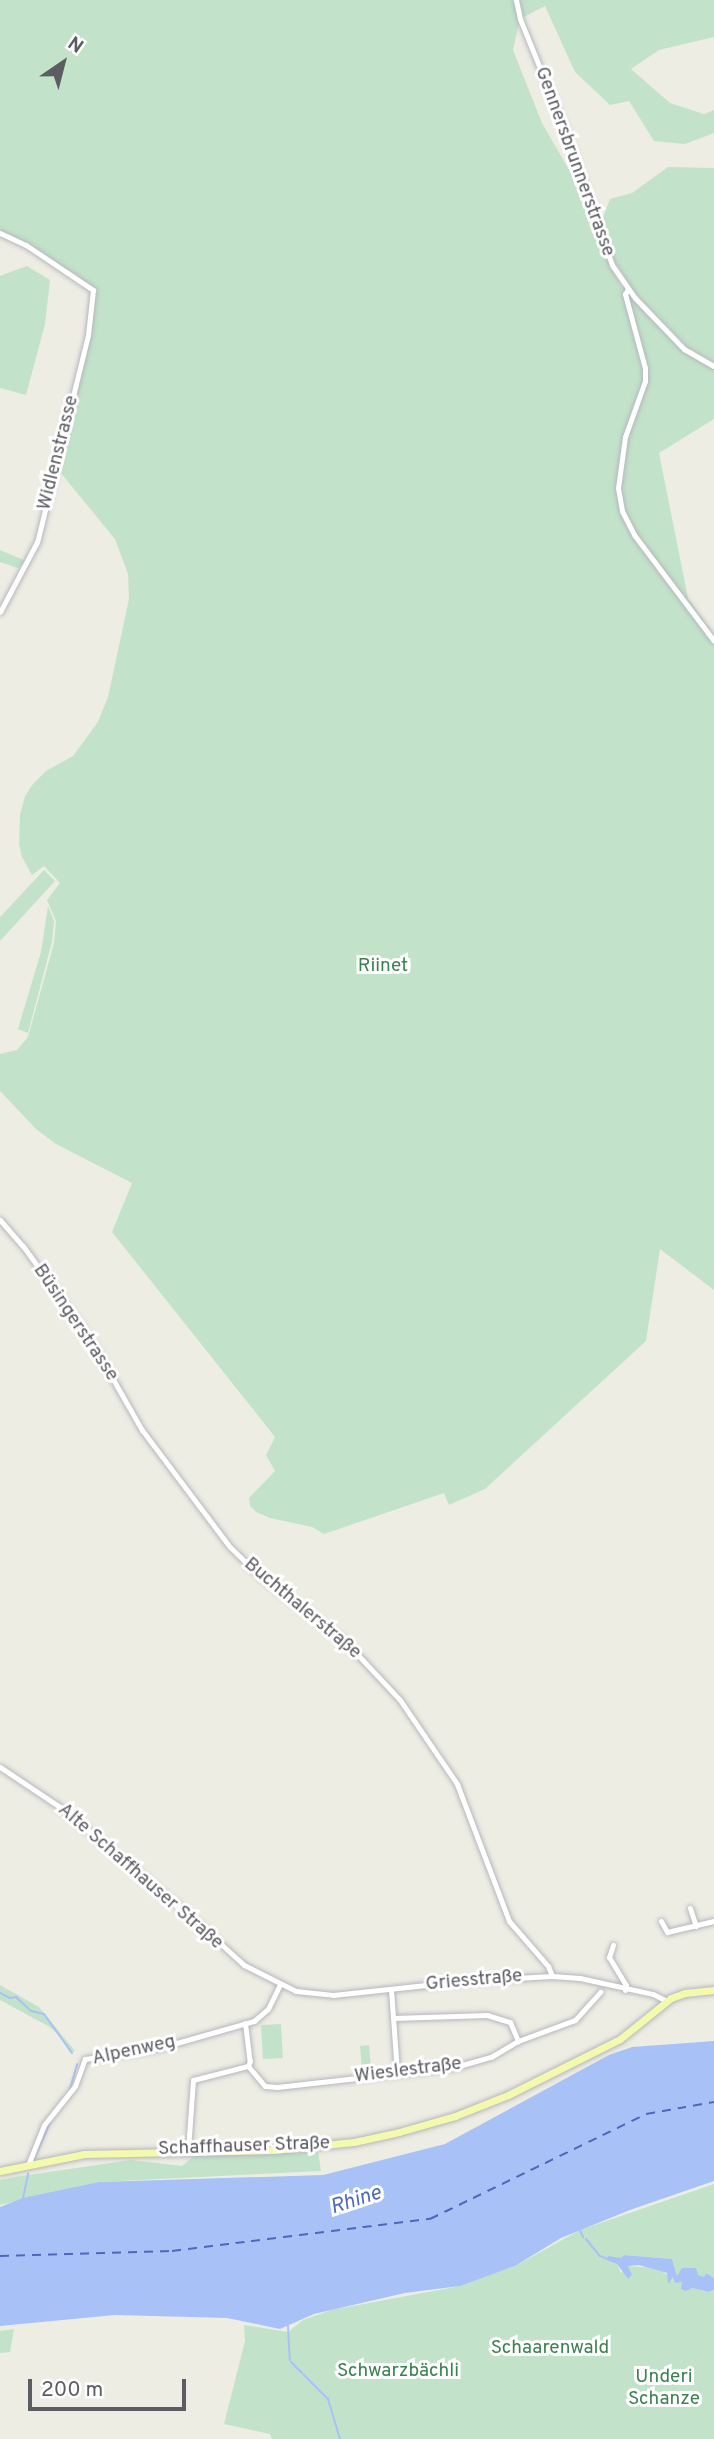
<!DOCTYPE html>
<html>
<head>
<meta charset="utf-8">
<style>
	body { margin:0 }
	#map { position:relative; width:714px; height:2439px; overflow:hidden; background:#edede4; font-family:Overpass,sans-serif }
	div>[style] { position:absolute }
	[style*='--x'] { left:calc(var(--x)*1px); top:calc(var(--y)*1px); width:calc(var(--w)*1px); rotate:calc(var(--a)*1deg) }
	.green>* { inset:0; background:#c2e3ca }
	.water>* { inset:0; background:#a8c2f8 }
	.stream>* { height:2px; margin:-1px; padding:0 1px; transform-origin:1px; border-radius:1px; background:#a8c2f8 }
	.ferry>* { height:2px; margin-top:-1px; transform-origin:0; background:repeating-linear-gradient(90deg,#4d68ba 0 9px,transparent 0 16px) }
	.roads { filter:drop-shadow(0 0 2px #b6b7bd) drop-shadow(0 0 2px #b6b7bd) }
	.minor>* { height:5px; margin:-2.5px; padding:0 2.5px; transform-origin:2.5px; border-radius:2.5px; background:#fff }
	.major>* { height:7px; margin:-3.5px; padding:0 3.5px; transform-origin:3.5px; border-radius:3.5px; background:#f3f9ad }
	span { translate:-50% -50%; white-space:nowrap; text-align:center; line-height:1.15; -webkit-text-stroke:6px #fff; paint-order:stroke }
	.street-label { font-size:19px; color:#5c5d63 }
	.park-label { font-size:19px; color:#3b8250 }
	.water-label { font-size:21px; color:#4d68ba; font-style:italic }
	.north { position:absolute; left:28px; top:28px; width:70px; height:70px; -webkit-text-stroke:5px #fff; paint-order:stroke; rotate:35deg; font-size:19px; font-weight:700; line-height:28px; text-align:center; color:#5c5d63 }
	.north::after { content:''; display:block; margin:auto; width:24px; height:32px; background:#5c5d63; clip-path:polygon(50% 0,100% 100%,50% 72%,0 100%) }
	.scale { position:absolute; left:28px; top:2379px; width:158px; height:32px; box-sizing:border-box; border:4px solid #5c5d63; border-top:0; padding-left:9px; font-size:21px; line-height:24px; white-space:nowrap; color:#5c5d63; -webkit-text-stroke:5px #fff; paint-order:stroke }
</style>
</head>
<body>
<div id="map">
	<div class="green">
		<i style="clip-path:polygon(0 0,513px 0,519px 23px,513px 50px,542px 123px,586px 199px,604px 253px,620px 284px,685px 353px,714px 369px,714px 419px,659px 453px,688px 598px,714px 635px,714px 1290px,660px 1249px,646px 1341px,485px 1489px,449px 1505px,444px 1493px,324px 1534px,312px 1527px,270px 1518px,256px 1512px,250px 1506px,249px 1498px,275px 1471px,266px 1455px,275px 1437px,112px 1232px,132px 1183px,56px 1144px,36px 1129px,0 1091px,0 1054px,17px 1050px,28px 1037px,54px 943px,56px 921px,47px 900px,60px 883px,44px 866px,32px 875px,22px 857px,19px 844px,20px 815px,25px 796px,33px 784px,46px 771px,73px 756px,98px 722px,108px 697px,129px 599px,128px 574px,115px 539px,55px 466px,88px 335px,92px 287px,0 233px)"></i>
		<i style="clip-path:polygon(519px 0,714px 0,714px 37px,659px 50px,631px 69px,670px 103px,704px 114px,714px 110px,714px 133px,685px 144px,654px 141px,629px 101px,610px 105px,575px 72px,545px 6px,522px 18px)"></i>
		<i style="clip-path:polygon(668px 167px,714px 168px,714px 362px,689px 349px,633px 291px,613px 259px,600px 225px,610px 199px,632px 193px)"></i>
		<i style="clip-path:polygon(27px 266px,50px 280px,45px 324px,26px 395px,0 388px,0 276px)"></i>
		<i style="clip-path:polygon(0 550px,26px 561px,18px 568px,0 562px)"></i>
		<i style="clip-path:polygon(44px 870px,55px 881px,0 941px,0 917px)"></i>
		<i style="clip-path:polygon(48px 906px,54px 921px,52px 942px,28px 1033px,18px 1029px,41px 952px)"></i>
		<i style="clip-path:polygon(0 1985px,39px 2007px,75px 2051px,70px 2053px,61px 2036px,48px 2026px,0 2000px)"></i>
		<i style="clip-path:polygon(281px 2024px,283px 2058px,263px 2059px,261px 2025px)"></i>
		<i style="clip-path:polygon(369px 2045px,371px 2068px,362px 2069px,360px 2046px)"></i>
		<i style="clip-path:polygon(318px 2151px,321px 2171px,99px 2182px,0 2205px,0 2180px,15px 2177px,131px 2160px,182px 2166px,194px 2156px)"></i>
		<i style="clip-path:polygon(714px 2184px,714px 2278px,706px 2273px,704px 2277px,677px 2276px,672px 2259px,624px 2255px,617px 2264px,621px 2273px,628px 2266px,655px 2268px,692px 2288px,709px 2292px,714px 2290px,714px 2439px,272px 2439px,270px 2434px,224px 2424px,245px 2341px,244px 2325px,288px 2332px,303px 2320px,331px 2310px,455px 2287px,515px 2266px,580px 2230px)"></i>
		<i style="clip-path:polygon(14px 2329px,10px 2352px,0 2353px,0 2331px)"></i>
	</div>
	<div class="water">
		<i style="clip-path:polygon(714px 2041px,714px 2181px,630px 2210px,561px 2238px,515px 2266px,460px 2286px,405px 2293px,314px 2314px,280px 2329px,227px 2318px,115px 2315px,0 2326px,0 2207px,23px 2198px,99px 2182px,323px 2175px,445px 2144px,609px 2055px,632px 2047px)"></i>
		<i style="clip-path:polygon(624px 2255px,672px 2259px,677px 2276px,682px 2268px,696px 2268px,698px 2275px,704px 2277px,706px 2273px,714px 2278px,714px 2290px,709px 2292px,692px 2288px,686px 2291px,681px 2289px,682px 2282px,675px 2283px,673px 2277px,668px 2284px,667px 2273px,639px 2265px,628px 2266px,632px 2275px,628px 2279px,617px 2264px,607px 2260px,608px 2256px,621px 2258px)"></i>
	</div>
	<div class="stream">
		<i style="--x:0;--y:1993;--w:11;--a:27"></i>
		<i style="--x:10;--y:1998;--w:6;--a:-9"></i>
		<i style="--x:16;--y:1997;--w:21;--a:43"></i>
		<i style="--x:31;--y:2011;--w:13;--a:13"></i>
		<i style="--x:44;--y:2014;--w:48;--a:54.3"></i>
		<i style="--x:70;--y:2089;--w:26;--a:-74"></i>
		<i style="--x:34;--y:2159;--w:42;--a:-65.9"></i>
		<i style="--x:23;--y:2198;--w:25;--a:-78"></i>
		<i style="--x:580;--y:2230;--w:8;--a:67"></i>
		<i style="--x:586;--y:2239;--w:22;--a:51"></i>
		<i style="--x:600;--y:2256;--w:9;--a:21"></i>
		<i style="--x:288;--y:2326;--w:34;--a:87"></i>
		<i style="--x:291;--y:2362;--w:16;--a:45"></i>
		<i style="--x:304;--y:2375;--w:34;--a:45"></i>
		<i style="--x:328;--y:2399;--w:42;--a:73.3"></i>
	</div>
	<div class="ferry">
		<i style="--x:0;--y:2256;--w:172;--a:-1.7"></i>
		<i style="--x:172;--y:2251;--w:260;--a:-7.1"></i>
		<i style="--x:430;--y:2219;--w:240;--a:-25.9"></i>
		<i style="--x:646;--y:2114;--w:69;--a:-10"></i>
	</div>
	<div class="roads">
		<div class="minor">
			<i style="--x:516;--y:0;--w:19;--a:78"></i>
			<i style="--x:520;--y:19;--w:120;--a:67.9"></i>
			<i style="--x:565;--y:130;--w:143;--a:70.8"></i>
			<i style="--x:612;--y:265;--w:40;--a:55.1"></i>
			<i style="--x:635;--y:298;--w:71;--a:46.1"></i>
			<i style="--x:684;--y:349;--w:34;--a:30"></i>
			<i style="--x:0;--y:233;--w:29;--a:25"></i>
			<i style="--x:26;--y:245;--w:81;--a:33.9"></i>
			<i style="--x:93;--y:290;--w:45;--a:96.3"></i>
			<i style="--x:88;--y:335;--w:213;--a:103.8"></i>
			<i style="--x:37;--y:542;--w:79;--a:117.9"></i>
			<i style="--x:628;--y:289;--w:6;--a:121"></i>
			<i style="--x:625;--y:294;--w:77;--a:74.9"></i>
			<i style="--x:645;--y:368;--w:13;--a:90"></i>
			<i style="--x:645;--y:381;--w:59;--a:109.7"></i>
			<i style="--x:625;--y:437;--w:51;--a:97.8"></i>
			<i style="--x:618;--y:488;--w:23;--a:80"></i>
			<i style="--x:622;--y:511;--w:28;--a:63"></i>
			<i style="--x:635;--y:536;--w:131;--a:53"></i>
			<i style="--x:0;--y:1220;--w:35;--a:49"></i>
			<i style="--x:23;--y:1246;--w:115;--a:54.2"></i>
			<i style="--x:90;--y:1339;--w:105;--a:60.3"></i>
			<i style="--x:142;--y:1430;--w:146;--a:53.1"></i>
			<i style="--x:230;--y:1547;--w:45;--a:44.1"></i>
			<i style="--x:262;--y:1578;--w:101;--a:37"></i>
			<i style="--x:343;--y:1639;--w:83;--a:46.9"></i>
			<i style="--x:400;--y:1700;--w:102;--a:55.8"></i>
			<i style="--x:457;--y:1784;--w:147;--a:69.2"></i>
			<i style="--x:509;--y:1921;--w:60;--a:49.1"></i>
			<i style="--x:548;--y:1966;--w:11;--a:68"></i>
			<i style="--x:0;--y:1767;--w:72;--a:33.7"></i>
			<i style="--x:60;--y:1807;--w:155;--a:39.8"></i>
			<i style="--x:179;--y:1906;--w:88;--a:42.2"></i>
			<i style="--x:244;--y:1965;--w:58;--a:26.6"></i>
			<i style="--x:296;--y:1991;--w:37;--a:6"></i>
			<i style="--x:333;--y:1995;--w:131;--a:-6.1"></i>
			<i style="--x:463;--y:1981;--w:89;--a:-3.2"></i>
			<i style="--x:552;--y:1976;--w:28;--a:4"></i>
			<i style="--x:580;--y:1978;--w:75;--a:12.4"></i>
			<i style="--x:653;--y:1994;--w:16;--a:27"></i>
			<i style="--x:690;--y:1908;--w:19;--a:72"></i>
			<i style="--x:661;--y:1921;--w:13;--a:61"></i>
			<i style="--x:667;--y:1932;--w:48;--a:-13.2"></i>
			<i style="--x:613;--y:1945;--w:13;--a:108"></i>
			<i style="--x:609;--y:1957;--w:33;--a:59"></i>
			<i style="--x:626;--y:1985;--w:5;--a:101"></i>
			<i style="--x:391;--y:1989;--w:84;--a:85.9"></i>
			<i style="--x:393;--y:2018;--w:94;--a:-1.8"></i>
			<i style="--x:487;--y:2015;--w:24;--a:17"></i>
			<i style="--x:510;--y:2022;--w:21;--a:67"></i>
			<i style="--x:245;--y:2023;--w:38;--a:83"></i>
			<i style="--x:250;--y:2061;--w:5;--a:112"></i>
			<i style="--x:248;--y:2066;--w:26;--a:50"></i>
			<i style="--x:265;--y:2086;--w:12;--a:5"></i>
			<i style="--x:277;--y:2087;--w:179;--a:-6.4"></i>
			<i style="--x:455;--y:2067;--w:37;--a:-16"></i>
			<i style="--x:491;--y:2057;--w:31;--a:-31"></i>
			<i style="--x:518;--y:2041;--w:61;--a:-20.2"></i>
			<i style="--x:575;--y:2020;--w:38;--a:-48"></i>
			<i style="--x:188;--y:2150;--w:70;--a:-85.9"></i>
			<i style="--x:193;--y:2080;--w:57;--a:-14.3"></i>
			<i style="--x:28;--y:2165;--w:43;--a:-68.2"></i>
			<i style="--x:44;--y:2125;--w:50;--a:-51.5"></i>
			<i style="--x:75;--y:2086;--w:29;--a:-70"></i>
			<i style="--x:85;--y:2059;--w:75;--a:-8.5"></i>
			<i style="--x:159;--y:2048;--w:99;--a:-15.9"></i>
			<i style="--x:254;--y:2021;--w:18;--a:-41"></i>
			<i style="--x:268;--y:2009;--w:28;--a:-64"></i>
		</div>
		<div class="major">
			<i style="--x:0;--y:2171;--w:86;--a:-11.4"></i>
			<i style="--x:84;--y:2154;--w:190;--a:-1.2"></i>
			<i style="--x:274;--y:2150;--w:80;--a:-5.7"></i>
			<i style="--x:354;--y:2142;--w:46;--a:-12.5"></i>
			<i style="--x:399;--y:2132;--w:58;--a:-15.9"></i>
			<i style="--x:455;--y:2116;--w:57;--a:-21.6"></i>
			<i style="--x:508;--y:2095;--w:125;--a:-26.6"></i>
			<i style="--x:620;--y:2039;--w:65;--a:-38.8"></i>
			<i style="--x:671;--y:1998;--w:15;--a:-20"></i>
			<i style="--x:685;--y:1993;--w:29;--a:-6"></i>
		</div>
	</div>
	<div class="street-label">
		<span style="left:574px;top:162px;rotate:70deg">Gennersbrunnerstrasse</span>
		<span style="left:59px;top:453px;rotate:-76deg">Widlenstrasse</span>
		<span style="left:75px;top:1323px;rotate:56deg">Büsingerstrasse</span>
		<span style="left:302px;top:1609px;rotate:40deg">Buchthalerstraße</span>
		<span style="left:140px;top:1877px;rotate:41deg">Alte Schaffhauser Straße</span>
		<span style="left:474px;top:1981px;rotate:-5deg">Griesstraße</span>
		<span style="left:134px;top:2051px;rotate:-12deg">Alpenweg</span>
		<span style="left:408px;top:2071px;rotate:-7deg">Wieslestraße</span>
		<span style="left:244px;top:2147px;rotate:-2deg">Schaffhauser Straße</span>
	</div>
	<div class="park-label">
		<span style="left:383px;top:967px">Riinet</span>
		<span style="left:550px;top:2349px">Schaarenwald</span>
		<span style="left:398px;top:2372px">Schwarzbächli</span>
		<span style="left:664px;top:2389px">Underi<br>Schanze</span>
	</div>
	<div class="water-label">
		<span style="left:356px;top:2201px;rotate:-18deg">Rhine</span>
	</div>
	<div class="north">N</div>
	<div class="scale">200 m</div>
</div>
</body>
</html>
